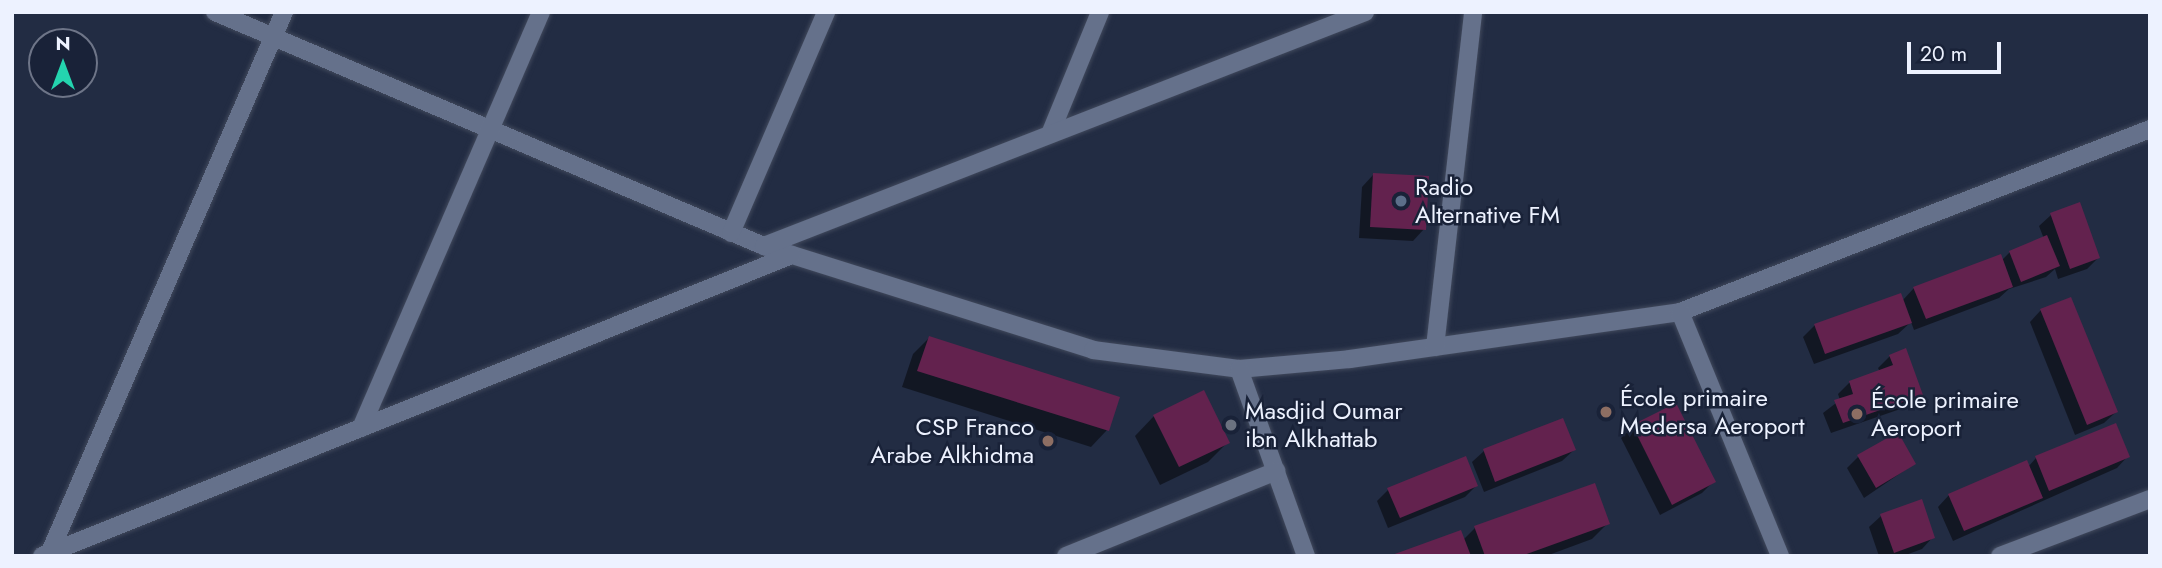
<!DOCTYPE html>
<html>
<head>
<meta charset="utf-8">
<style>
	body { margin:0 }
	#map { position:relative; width:2162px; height:568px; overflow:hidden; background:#222c43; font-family:Jost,sans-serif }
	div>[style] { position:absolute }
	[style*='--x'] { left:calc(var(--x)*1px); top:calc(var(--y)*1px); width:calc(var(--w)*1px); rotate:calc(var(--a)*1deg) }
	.shadow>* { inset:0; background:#0007 }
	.building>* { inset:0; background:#63224e }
	.roads { filter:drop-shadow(0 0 2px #41495c) drop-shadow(0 0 2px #41495c) }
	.minor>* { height:18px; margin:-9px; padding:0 9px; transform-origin:9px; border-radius:9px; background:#65718b }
	.dots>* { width:19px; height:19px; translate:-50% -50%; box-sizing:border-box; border:4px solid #192238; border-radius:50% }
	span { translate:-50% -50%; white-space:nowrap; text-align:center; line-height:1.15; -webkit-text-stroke:5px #192238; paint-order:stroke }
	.poi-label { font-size:24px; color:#edf2ff }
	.left { translate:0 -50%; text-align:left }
	.right { translate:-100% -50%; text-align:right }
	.frame { position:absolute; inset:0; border:14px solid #edf2ff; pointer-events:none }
	.north { position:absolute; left:28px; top:28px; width:70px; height:70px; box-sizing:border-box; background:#192238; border:2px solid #6e7588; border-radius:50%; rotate:0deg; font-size:19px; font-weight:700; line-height:28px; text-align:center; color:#edf2ff }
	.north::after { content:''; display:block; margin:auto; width:24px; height:32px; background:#24d5af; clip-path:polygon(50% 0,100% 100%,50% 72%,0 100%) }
	.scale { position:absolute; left:1907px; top:42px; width:94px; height:32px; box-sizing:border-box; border:4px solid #edf2ff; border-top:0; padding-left:9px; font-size:21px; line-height:24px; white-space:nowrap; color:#edf2ff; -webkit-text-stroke:5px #192238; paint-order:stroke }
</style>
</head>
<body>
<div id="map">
	<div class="shadow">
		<i style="clip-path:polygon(1373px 175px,1424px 229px,1413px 241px,1359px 238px,1362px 187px)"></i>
		<i style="clip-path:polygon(2051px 215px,2098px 258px,2087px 269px,2058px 279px,2055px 269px,2046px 277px,2009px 289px,1999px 298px,1914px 330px,1911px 322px,1898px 334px,1814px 364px,1803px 337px,1815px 325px,1902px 301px,1914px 288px,2001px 261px,2010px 252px,2044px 239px,2039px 226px)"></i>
		<i style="clip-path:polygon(2041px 310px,2116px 412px,2104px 423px,2075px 435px,2030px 322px)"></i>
		<i style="clip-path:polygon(929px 338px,1118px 398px,1107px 430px,1091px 447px,902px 387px,913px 354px)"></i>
		<i style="clip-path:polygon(1890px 356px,1921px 394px,1909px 406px,1831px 433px,1823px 413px,1840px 400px,1838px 394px,1849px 383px,1880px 372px,1878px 368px)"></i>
		<i style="clip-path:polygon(1675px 406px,1713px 482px,1702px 493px,1660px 515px,1621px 438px,1633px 427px)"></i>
		<i style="clip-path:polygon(1154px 416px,1228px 442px,1208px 462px,1160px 485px,1135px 436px)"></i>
		<i style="clip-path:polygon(1574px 450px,1562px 461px,1484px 492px,1472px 462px,1484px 451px)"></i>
		<i style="clip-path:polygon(2128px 456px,2117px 468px,1953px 541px,1938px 507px,1949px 495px,2028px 467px,2036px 458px)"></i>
		<i style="clip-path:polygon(1858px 457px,1914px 464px,1864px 498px,1847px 468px)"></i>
		<i style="clip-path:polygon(1476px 486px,1465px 497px,1388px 528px,1377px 501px,1388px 490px)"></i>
		<i style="clip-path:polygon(1881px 516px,1933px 537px,1922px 549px,1903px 556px,1879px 556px,1869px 527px)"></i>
		<i style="clip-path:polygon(1608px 523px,1592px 539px,1546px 556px,1396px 556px,1463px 540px,1475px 528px)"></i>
	</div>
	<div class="building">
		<i style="clip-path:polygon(1373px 173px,1429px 176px,1426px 230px,1370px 227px)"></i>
		<i style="clip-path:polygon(2080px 202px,2100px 258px,2070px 269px,2050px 213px)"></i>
		<i style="clip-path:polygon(2047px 235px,2060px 266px,2021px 282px,2009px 251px)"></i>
		<i style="clip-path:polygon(2001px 254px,2013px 287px,1926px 319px,1913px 287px)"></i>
		<i style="clip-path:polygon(1901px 293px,1912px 323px,1825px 354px,1814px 324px)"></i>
		<i style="clip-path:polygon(2071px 297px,2118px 412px,2087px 425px,2040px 309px)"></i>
		<i style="clip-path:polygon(929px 336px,1120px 397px,1109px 431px,917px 371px)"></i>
		<i style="clip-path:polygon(1906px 348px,1923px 395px,1843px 423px,1834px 400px,1853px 394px,1849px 381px,1893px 365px,1889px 355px)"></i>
		<i style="clip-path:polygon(1204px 390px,1230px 443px,1179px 467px,1153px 415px)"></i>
		<i style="clip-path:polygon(1676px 403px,1716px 482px,1672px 505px,1632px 425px)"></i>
		<i style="clip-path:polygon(1563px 418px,1576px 450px,1495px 482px,1483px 449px)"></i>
		<i style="clip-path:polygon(2116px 423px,2130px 457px,2049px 491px,2035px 456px)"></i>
		<i style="clip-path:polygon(1898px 432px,1916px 464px,1876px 488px,1857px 455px)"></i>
		<i style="clip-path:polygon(1466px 456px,1478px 486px,1400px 518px,1387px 488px)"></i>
		<i style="clip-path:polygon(2027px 460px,2043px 498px,1964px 531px,1948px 494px)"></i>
		<i style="clip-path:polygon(1595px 483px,1610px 524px,1521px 556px,1485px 556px,1474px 526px)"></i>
		<i style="clip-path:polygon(1922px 499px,1935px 538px,1894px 553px,1880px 514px)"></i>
		<i style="clip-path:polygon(1461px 530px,1471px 556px,1392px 556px,1392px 555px)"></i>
	</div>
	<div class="roads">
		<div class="minor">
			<i style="--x:215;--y:12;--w:597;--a:23.09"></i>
			<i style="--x:764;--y:246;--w:345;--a:17.5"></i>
			<i style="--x:1093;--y:350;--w:147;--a:7.4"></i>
			<i style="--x:1239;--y:369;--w:111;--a:-5.1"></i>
			<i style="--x:1350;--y:359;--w:333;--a:-8.1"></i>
			<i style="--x:1680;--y:312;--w:504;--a:-21.27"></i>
			<i style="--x:1050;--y:134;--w:132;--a:-67.7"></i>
			<i style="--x:731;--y:233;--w:241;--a:-66.7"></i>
			<i style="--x:764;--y:246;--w:645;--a:-21.27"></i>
			<i style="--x:1680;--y:312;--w:264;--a:67.7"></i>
			<i style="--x:1435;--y:347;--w:337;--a:-83.5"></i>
			<i style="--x:1239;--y:369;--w:199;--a:70.3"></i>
			<i style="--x:361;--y:428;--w:453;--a:-66.6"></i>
			<i style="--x:50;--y:552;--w:589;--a:-66.57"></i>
			<i style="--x:42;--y:556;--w:808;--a:-21.87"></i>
			<i style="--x:1066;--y:556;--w:227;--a:-22"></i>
			<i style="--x:2000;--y:556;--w:160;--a:-20.8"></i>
		</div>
	</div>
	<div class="dots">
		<i style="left:1401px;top:201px;background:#5c6f8a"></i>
		<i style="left:1606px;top:412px;background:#8d6e63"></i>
		<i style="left:1857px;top:414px;background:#8d6e63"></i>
		<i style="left:1231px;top:425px;background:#6b7280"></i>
		<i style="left:1048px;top:441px;background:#8d6e63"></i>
	</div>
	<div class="poi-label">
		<span class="left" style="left:1415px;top:201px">Radio<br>Alternative FM</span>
		<span class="left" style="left:1620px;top:412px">École primaire<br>Medersa Aeroport</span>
		<span class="left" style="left:1871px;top:414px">École primaire<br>Aeroport</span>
		<span class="left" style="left:1245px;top:425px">Masdjid Oumar<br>ibn Alkhattab</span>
		<span class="right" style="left:1034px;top:441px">CSP Franco<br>Arabe Alkhidma</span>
	</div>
	<div class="frame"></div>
	<div class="north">N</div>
	<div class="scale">20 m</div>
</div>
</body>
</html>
